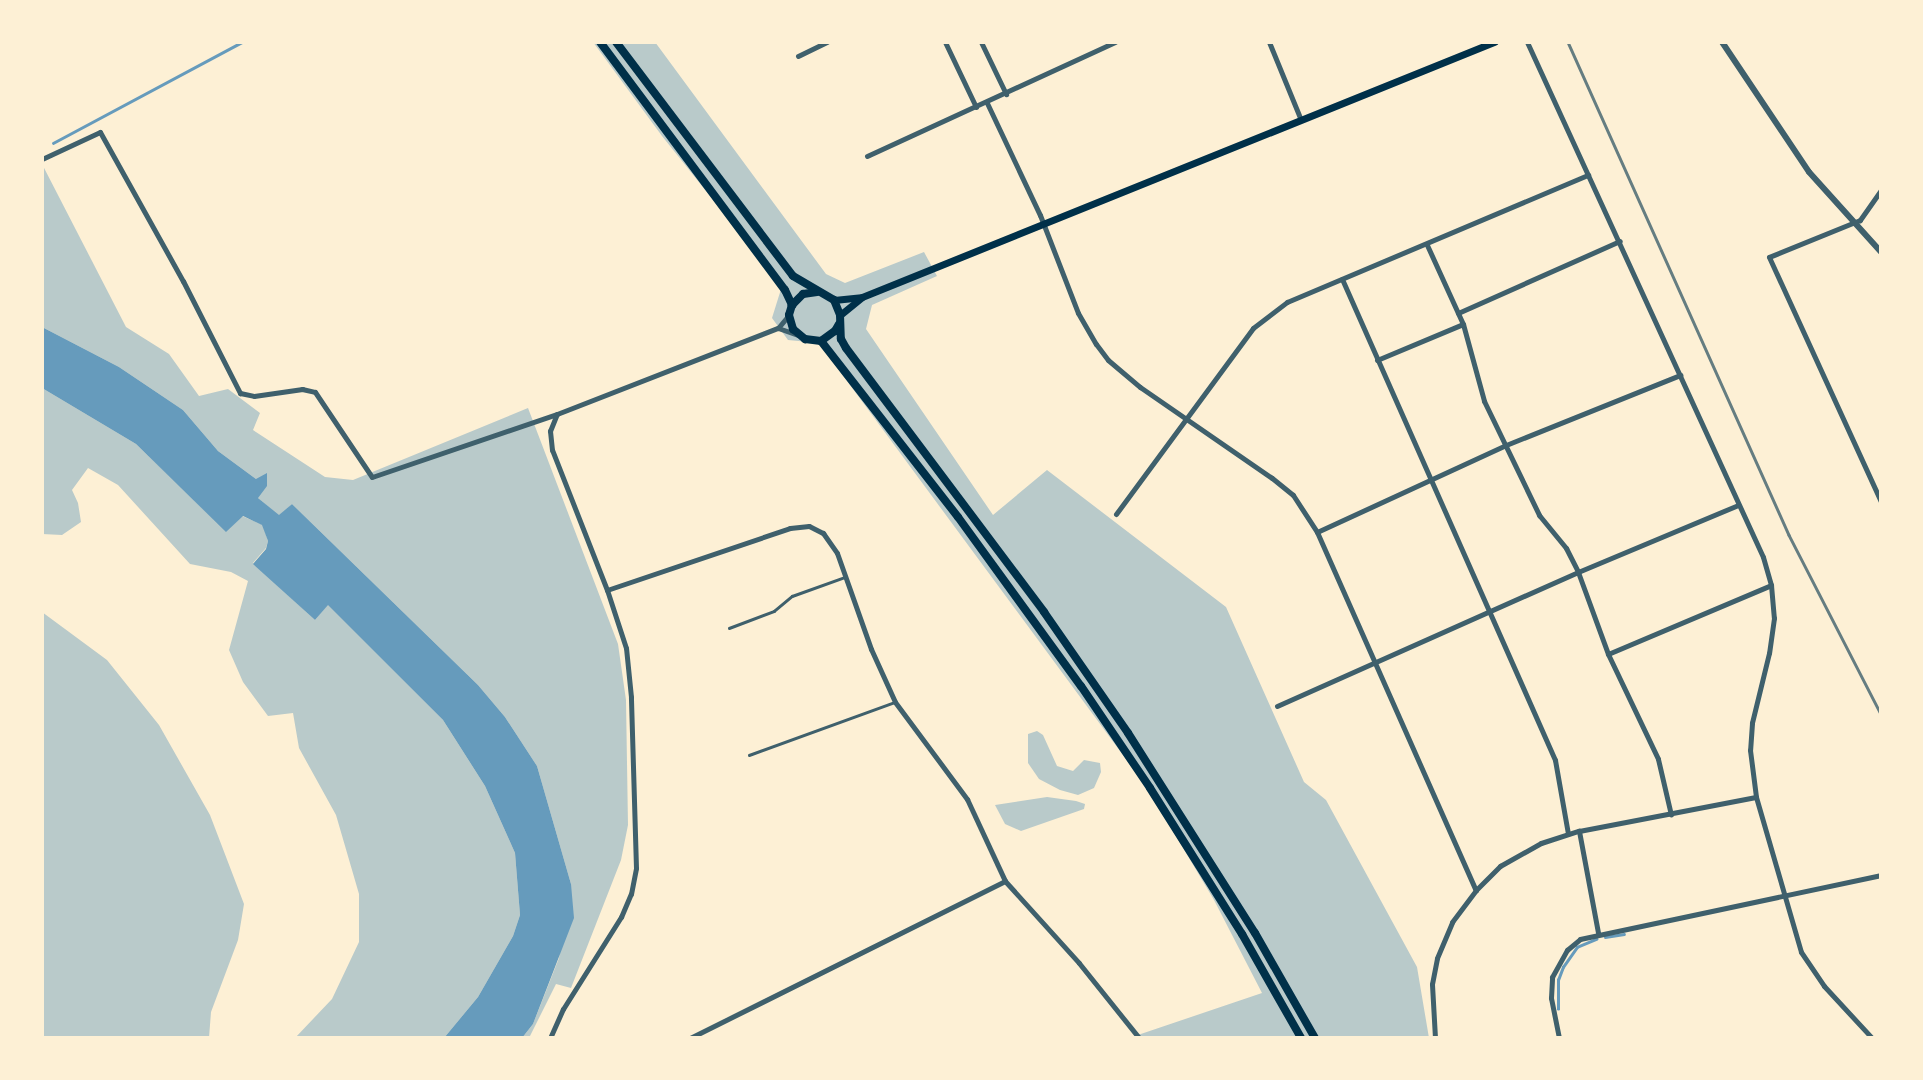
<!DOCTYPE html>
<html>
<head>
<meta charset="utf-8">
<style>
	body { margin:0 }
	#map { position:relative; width:1923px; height:1080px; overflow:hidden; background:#fdf0d5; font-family:Overpass,sans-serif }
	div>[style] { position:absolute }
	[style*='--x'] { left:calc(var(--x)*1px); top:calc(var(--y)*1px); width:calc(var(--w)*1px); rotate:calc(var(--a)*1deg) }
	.green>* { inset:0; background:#b9caca }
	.water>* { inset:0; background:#669bbc }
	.stream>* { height:2.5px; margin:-1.25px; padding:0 1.25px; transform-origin:1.25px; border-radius:1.25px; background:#669bbc }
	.service>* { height:2.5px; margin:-1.25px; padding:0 1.25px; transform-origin:1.25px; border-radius:1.25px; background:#3f606c }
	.minor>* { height:5px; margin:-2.5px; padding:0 2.5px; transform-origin:2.5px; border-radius:2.5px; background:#3f606c }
	.tertiary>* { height:6px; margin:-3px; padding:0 3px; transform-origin:3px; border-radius:3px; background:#3f606c }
	.secondary>* { height:7px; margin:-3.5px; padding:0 3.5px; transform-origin:3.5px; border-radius:3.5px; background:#003049 }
	.primary>* { height:8px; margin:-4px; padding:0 4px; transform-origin:4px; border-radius:4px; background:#003049 }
	.rail>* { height:2.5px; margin:-1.25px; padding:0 1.25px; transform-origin:1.25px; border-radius:1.25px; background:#657d81 }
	span { translate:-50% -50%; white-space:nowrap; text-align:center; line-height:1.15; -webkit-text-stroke:6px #fdf0d5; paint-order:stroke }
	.frame { position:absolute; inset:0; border:44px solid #fdf0d5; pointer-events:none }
</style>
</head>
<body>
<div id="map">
	<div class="green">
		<i style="clip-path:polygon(593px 42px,655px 42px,826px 274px,845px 283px,924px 252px,937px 276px,872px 305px,866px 329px,993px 515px,1047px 470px,1226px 607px,1304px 782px,1326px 800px,1417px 967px,1429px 1038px,1129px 1038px,1262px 993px,1214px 900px,1148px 789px,819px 343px,788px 340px,772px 318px,782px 286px,662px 136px)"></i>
		<i style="clip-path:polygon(42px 164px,126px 327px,169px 354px,199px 396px,228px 389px,260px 413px,253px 430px,325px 477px,353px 480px,528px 408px,618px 644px,626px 700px,628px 825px,621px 860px,571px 988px,556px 984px,529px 1038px,522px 1038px,533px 1024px,559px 958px,571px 884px,537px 766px,505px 717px,478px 685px,292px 504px,279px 516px,258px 498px,256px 479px,218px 451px,183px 410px,119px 367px,42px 327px)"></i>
		<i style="clip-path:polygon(42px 388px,136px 444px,226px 531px,242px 516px,263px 525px,268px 541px,266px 548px,253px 563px,315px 620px,328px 604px,443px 720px,485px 786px,515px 853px,520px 915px,513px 936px,478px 997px,444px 1038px,295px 1038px,332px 999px,359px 942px,359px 894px,336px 815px,299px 748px,293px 713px,268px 716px,243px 682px,229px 650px,248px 581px,231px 572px,190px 564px,118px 485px,88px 468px,72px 490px,78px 503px,81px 522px,62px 535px,42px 534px)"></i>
		<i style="clip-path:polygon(42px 612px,107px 660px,159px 725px,210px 815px,244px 904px,238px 940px,211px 1012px,209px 1038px,42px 1038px)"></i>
		<i style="clip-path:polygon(1037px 731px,1043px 735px,1057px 766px,1073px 771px,1084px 760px,1100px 763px,1101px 772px,1094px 788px,1078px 795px,1060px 790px,1039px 779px,1028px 763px,1028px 734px)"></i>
		<i style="clip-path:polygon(1047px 797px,1076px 801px,1085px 804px,1084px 809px,1021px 831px,1005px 824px,995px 805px)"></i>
	</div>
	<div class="water">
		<i style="clip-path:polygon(42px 327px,119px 367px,183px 410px,218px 451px,256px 479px,267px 473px,267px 486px,258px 498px,279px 515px,292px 504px,478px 685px,505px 717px,537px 766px,571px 884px,574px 918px,533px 1024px,522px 1038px,444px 1038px,478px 997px,513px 936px,520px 915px,515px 853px,485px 786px,443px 720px,328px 605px,315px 620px,253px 564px,266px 549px,268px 541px,262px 525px,243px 516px,226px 532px,136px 444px,42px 388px)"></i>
	</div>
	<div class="stream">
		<i style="--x:53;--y:143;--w:214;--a:-28.1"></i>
		<i style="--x:1605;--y:937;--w:19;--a:-9"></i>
		<i style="--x:1558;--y:1009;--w:29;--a:-90"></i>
		<i style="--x:1558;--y:980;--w:14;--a:-69"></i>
		<i style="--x:1563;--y:967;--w:24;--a:-55"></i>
		<i style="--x:1577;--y:947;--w:21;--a:-23"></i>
	</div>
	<div class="service">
		<i style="--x:729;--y:628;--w:48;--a:-20.7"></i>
		<i style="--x:774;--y:611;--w:23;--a:-40"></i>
		<i style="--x:792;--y:596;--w:56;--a:-19.7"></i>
		<i style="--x:749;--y:755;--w:155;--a:-20"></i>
	</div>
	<div class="minor">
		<i style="--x:945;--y:42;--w:72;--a:64.5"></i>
		<i style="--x:981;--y:42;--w:58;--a:64.3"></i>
		<i style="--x:1269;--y:42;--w:84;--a:67.7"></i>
		<i style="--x:1527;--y:42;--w:566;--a:65.38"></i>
		<i style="--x:1763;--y:557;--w:29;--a:74"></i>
		<i style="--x:1771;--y:585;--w:33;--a:85"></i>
		<i style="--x:1774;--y:618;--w:35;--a:98"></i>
		<i style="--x:1769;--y:653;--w:72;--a:103.7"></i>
		<i style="--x:1752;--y:723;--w:27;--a:94"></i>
		<i style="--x:1750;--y:750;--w:47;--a:82.7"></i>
		<i style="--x:1756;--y:797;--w:161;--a:73.8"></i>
		<i style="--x:1801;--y:952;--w:41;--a:55.9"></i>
		<i style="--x:1824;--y:986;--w:71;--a:47.3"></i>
		<i style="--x:798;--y:56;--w:32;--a:-26"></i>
		<i style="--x:987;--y:103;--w:124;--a:64.7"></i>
		<i style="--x:1040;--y:215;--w:105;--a:68.8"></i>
		<i style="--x:1078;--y:313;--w:36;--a:60"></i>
		<i style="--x:1096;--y:344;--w:20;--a:53"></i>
		<i style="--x:1108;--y:360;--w:42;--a:40.2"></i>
		<i style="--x:1140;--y:387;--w:160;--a:34.6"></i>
		<i style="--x:1272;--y:478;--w:27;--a:39"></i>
		<i style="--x:1293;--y:495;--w:44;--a:57"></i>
		<i style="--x:1317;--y:532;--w:392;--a:66.1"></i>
		<i style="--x:867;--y:156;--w:273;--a:-24.7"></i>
		<i style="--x:42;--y:159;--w:64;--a:-25"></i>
		<i style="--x:100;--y:132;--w:171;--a:60.9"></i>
		<i style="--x:183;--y:281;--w:126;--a:63"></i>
		<i style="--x:240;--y:393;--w:14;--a:12"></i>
		<i style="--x:254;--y:396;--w:49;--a:-8.3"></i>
		<i style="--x:302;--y:389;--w:13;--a:13"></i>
		<i style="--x:315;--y:392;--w:102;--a:56.2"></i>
		<i style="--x:372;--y:477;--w:195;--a:-18.8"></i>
		<i style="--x:557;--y:414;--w:237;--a:-21.3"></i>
		<i style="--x:778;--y:328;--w:17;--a:-50"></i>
		<i style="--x:1881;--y:190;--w:37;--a:125"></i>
		<i style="--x:1860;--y:220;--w:98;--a:157.9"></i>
		<i style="--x:1769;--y:257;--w:269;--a:65.4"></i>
		<i style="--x:1427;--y:245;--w:87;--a:65.5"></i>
		<i style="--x:1463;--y:324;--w:80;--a:74.7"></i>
		<i style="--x:1484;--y:401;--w:127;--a:64.2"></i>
		<i style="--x:1539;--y:515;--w:43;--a:50.7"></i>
		<i style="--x:1566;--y:548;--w:27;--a:63"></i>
		<i style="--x:1578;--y:572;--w:87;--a:69.9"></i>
		<i style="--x:1608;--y:654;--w:116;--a:64.5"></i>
		<i style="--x:1658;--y:759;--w:57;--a:76.9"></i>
		<i style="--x:1342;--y:279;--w:526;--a:66.11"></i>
		<i style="--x:1555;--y:760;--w:75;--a:80"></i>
		<i style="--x:1458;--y:313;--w:177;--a:-24"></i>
		<i style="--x:778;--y:328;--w:21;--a:19"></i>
		<i style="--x:1377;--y:360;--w:93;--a:-22.7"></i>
		<i style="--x:1116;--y:514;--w:231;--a:-53.6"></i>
		<i style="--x:1253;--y:328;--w:43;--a:-37.4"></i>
		<i style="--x:1287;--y:302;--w:327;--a:-22.9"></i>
		<i style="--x:1317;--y:532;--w:208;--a:-24.7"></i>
		<i style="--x:1506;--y:445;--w:188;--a:-21.9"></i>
		<i style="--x:607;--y:590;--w:193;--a:-18.7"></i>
		<i style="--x:790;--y:528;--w:19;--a:-6"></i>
		<i style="--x:809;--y:526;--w:16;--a:27"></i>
		<i style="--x:823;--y:533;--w:24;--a:55"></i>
		<i style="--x:837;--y:553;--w:102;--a:70.5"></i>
		<i style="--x:871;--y:649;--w:58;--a:65.6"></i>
		<i style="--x:895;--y:702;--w:121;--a:53.4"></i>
		<i style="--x:967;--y:799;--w:90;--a:65.1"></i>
		<i style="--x:1005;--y:881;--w:110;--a:47.9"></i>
		<i style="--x:1079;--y:963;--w:96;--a:51.3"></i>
		<i style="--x:1608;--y:654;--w:177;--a:-22.9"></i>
		<i style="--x:1277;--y:706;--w:329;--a:-24"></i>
		<i style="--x:1578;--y:572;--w:173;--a:-22.7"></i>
		<i style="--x:1579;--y:831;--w:104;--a:79.4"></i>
		<i style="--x:550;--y:1038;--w:32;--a:-66"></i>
		<i style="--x:563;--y:1009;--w:109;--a:-57.8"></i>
		<i style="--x:621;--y:917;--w:25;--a:-67"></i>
		<i style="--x:631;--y:894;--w:26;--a:-79"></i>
		<i style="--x:636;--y:868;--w:171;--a:-91.7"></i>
		<i style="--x:631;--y:697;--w:49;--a:-95.8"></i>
		<i style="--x:626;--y:648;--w:61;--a:-108.1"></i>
		<i style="--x:607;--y:590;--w:150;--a:-111.4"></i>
		<i style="--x:552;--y:450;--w:19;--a:-96"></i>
		<i style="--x:550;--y:431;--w:18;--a:-68"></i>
		<i style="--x:690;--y:1038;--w:352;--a:-26.5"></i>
		<i style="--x:1435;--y:1038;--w:54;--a:-93.2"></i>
		<i style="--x:1432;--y:984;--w:26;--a:-79"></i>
		<i style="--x:1437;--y:958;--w:39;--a:-67"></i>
		<i style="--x:1452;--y:922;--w:40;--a:-53"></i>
		<i style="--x:1476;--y:890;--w:34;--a:-45"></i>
		<i style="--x:1500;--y:866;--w:47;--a:-29.3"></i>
		<i style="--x:1541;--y:843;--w:40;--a:-18"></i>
		<i style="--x:1579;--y:831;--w:180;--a:-10.9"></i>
		<i style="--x:1559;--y:1038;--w:41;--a:-101.3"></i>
		<i style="--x:1551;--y:998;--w:21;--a:-87"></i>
		<i style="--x:1552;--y:977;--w:31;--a:-61"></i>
		<i style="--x:1567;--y:950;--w:17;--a:-40"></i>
		<i style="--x:1580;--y:939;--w:308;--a:-12"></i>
	</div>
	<div class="tertiary">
		<i style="--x:1722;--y:42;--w:156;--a:56.2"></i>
		<i style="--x:1809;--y:172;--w:108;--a:48"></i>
	</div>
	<div class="secondary">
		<i style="--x:834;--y:300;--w:27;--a:-6"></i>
		<i style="--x:840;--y:315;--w:28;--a:-39"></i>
		<i style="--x:862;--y:297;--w:682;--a:-21.97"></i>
	</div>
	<div class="primary">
		<i style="--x:600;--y:42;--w:309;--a:53.3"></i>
		<i style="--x:785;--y:290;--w:17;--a:65"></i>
		<i style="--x:616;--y:42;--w:293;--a:52.9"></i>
		<i style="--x:793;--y:276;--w:48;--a:30.3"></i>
		<i style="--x:834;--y:300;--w:16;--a:68"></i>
		<i style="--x:840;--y:315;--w:24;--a:88"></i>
		<i style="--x:841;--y:339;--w:10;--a:61"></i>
		<i style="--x:846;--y:348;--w:330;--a:53.1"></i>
		<i style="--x:1044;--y:612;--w:147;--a:55.2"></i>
		<i style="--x:1128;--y:733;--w:237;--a:57.6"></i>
		<i style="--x:1255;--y:933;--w:121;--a:60.3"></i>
		<i style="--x:817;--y:292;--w:14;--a:172"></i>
		<i style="--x:803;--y:294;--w:16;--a:135"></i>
		<i style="--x:792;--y:305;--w:10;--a:107"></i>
		<i style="--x:789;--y:315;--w:15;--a:74"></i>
		<i style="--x:793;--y:329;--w:16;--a:40"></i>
		<i style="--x:805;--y:339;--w:16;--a:7"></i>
		<i style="--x:821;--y:341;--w:17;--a:-36"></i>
		<i style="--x:835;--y:331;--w:8;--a:-60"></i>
		<i style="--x:821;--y:341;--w:223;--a:52.1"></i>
		<i style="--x:958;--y:517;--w:209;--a:54"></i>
		<i style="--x:1081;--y:686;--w:123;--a:55.9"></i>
		<i style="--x:1150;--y:788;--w:173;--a:57.8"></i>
		<i style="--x:1242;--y:934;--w:120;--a:60.4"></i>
	</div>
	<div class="rail">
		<i style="--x:1568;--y:42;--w:540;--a:65.85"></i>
		<i style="--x:1789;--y:535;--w:201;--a:62.8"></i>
	</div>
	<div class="frame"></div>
</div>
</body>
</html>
